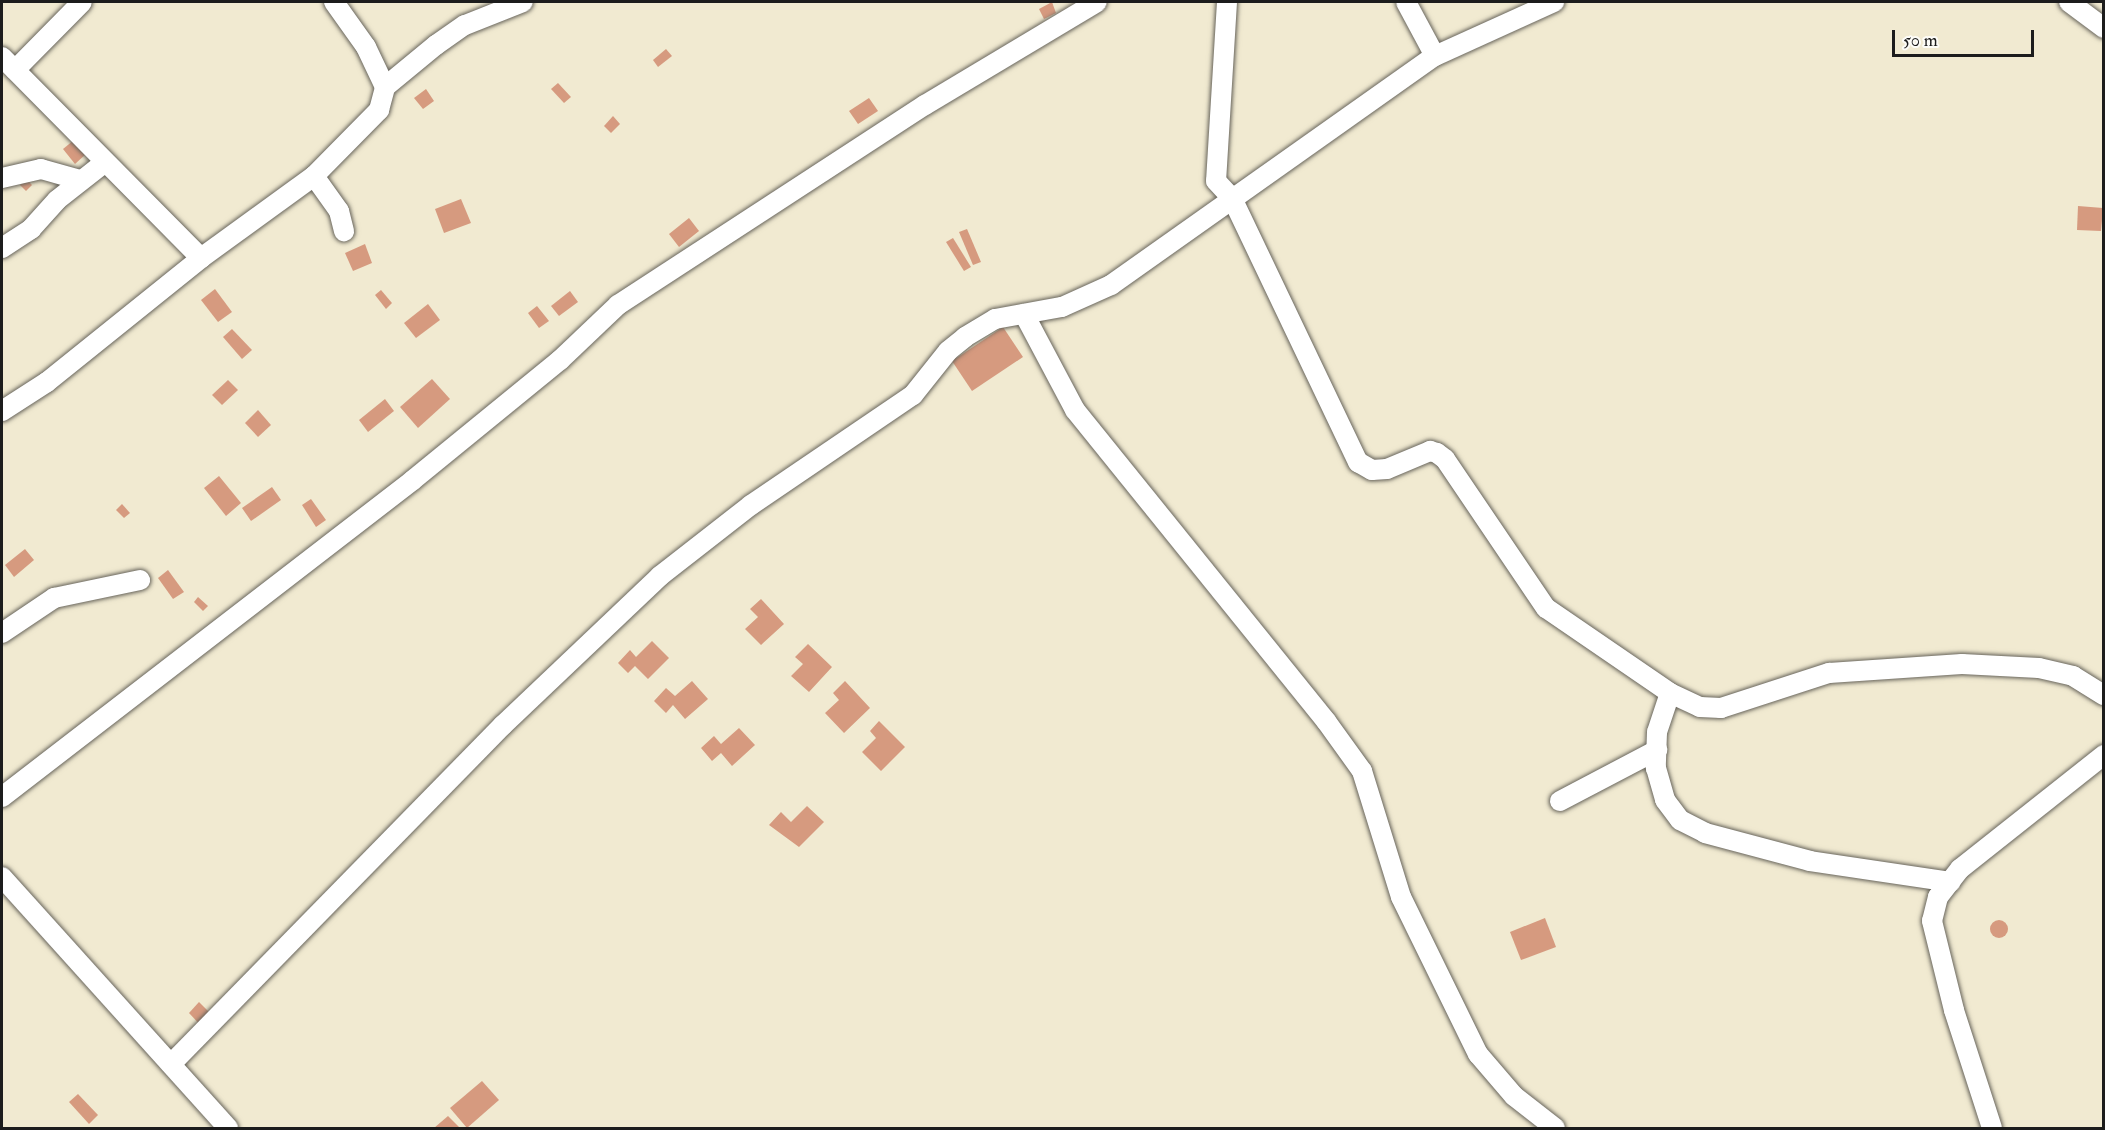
<!DOCTYPE html>
<html>
<head>
<meta charset="utf-8">
<style>
	body { margin:0 }
	#map { position:relative; width:2105px; height:1130px; overflow:hidden; background:#f1ead1; font-family:"IM FELL Double Pica",serif }
	div>[style] { position:absolute }
	[style*='--x'] { left:calc(var(--x)*1px); top:calc(var(--y)*1px); width:calc(var(--w)*1px); rotate:calc(var(--a)*1deg) }
	.building>* { inset:0; background:#d69a7f }
	.round { border-radius:50% }
	.roads { filter:drop-shadow(0 0 2px #67645b) drop-shadow(0 0 2px #67645b) }
	.minor>* { height:20px; margin:-10px; padding:0 10px; transform-origin:10px; border-radius:10px; background:#fff }
	span { translate:-50% -50%; white-space:nowrap; text-align:center; line-height:1.15; -webkit-text-stroke:4.5px #fdfcf7; paint-order:stroke }
	.frame { position:absolute; inset:0; border:3px solid #1c1c1c; pointer-events:none }
	.scale { position:absolute; left:1892px; top:30px; width:142px; height:27px; box-sizing:border-box; border:3px solid #1c1c1c; border-top:0; padding-left:8px; font-size:18px; line-height:21px; white-space:nowrap; color:#1c1c1c; -webkit-text-stroke:4px #fdfcf7; paint-order:stroke }
</style>
</head>
<body>
<div id="map">
	<div class="building">
		<i style="clip-path:polygon(1052px 2px,1056px 13px,1044px 19px,1039px 9px)"></i>
		<i style="clip-path:polygon(666px 49px,672px 56px,658px 67px,653px 60px)"></i>
		<i style="clip-path:polygon(558px 83px,571px 97px,564px 103px,551px 89px)"></i>
		<i style="clip-path:polygon(426px 89px,434px 101px,423px 109px,414px 98px)"></i>
		<i style="clip-path:polygon(869px 98px,878px 111px,858px 124px,849px 111px)"></i>
		<i style="clip-path:polygon(613px 116px,620px 124px,611px 133px,604px 126px)"></i>
		<i style="clip-path:polygon(74px 140px,86px 154px,75px 164px,63px 149px)"></i>
		<i style="clip-path:polygon(26px 179px,32px 185px,26px 191px,20px 185px)"></i>
		<i style="clip-path:polygon(461px 199px,471px 223px,444px 233px,435px 209px)"></i>
		<i style="clip-path:polygon(2078px 206px,2103px 208px,2101px 231px,2077px 230px)"></i>
		<i style="clip-path:polygon(689px 218px,699px 231px,679px 247px,669px 234px)"></i>
		<i style="clip-path:polygon(967px 229px,981px 262px,973px 265px,959px 232px)"></i>
		<i style="clip-path:polygon(953px 238px,971px 267px,964px 271px,946px 242px)"></i>
		<i style="clip-path:polygon(365px 244px,372px 263px,353px 271px,345px 253px)"></i>
		<i style="clip-path:polygon(215px 289px,232px 312px,218px 322px,201px 300px)"></i>
		<i style="clip-path:polygon(381px 290px,392px 303px,386px 309px,375px 295px)"></i>
		<i style="clip-path:polygon(570px 291px,578px 302px,559px 316px,551px 306px)"></i>
		<i style="clip-path:polygon(428px 304px,440px 320px,416px 338px,404px 323px)"></i>
		<i style="clip-path:polygon(537px 306px,549px 321px,539px 328px,528px 313px)"></i>
		<i style="clip-path:polygon(1003px 327px,1023px 357px,972px 391px,952px 361px)"></i>
		<i style="clip-path:polygon(232px 329px,252px 350px,242px 359px,223px 337px)"></i>
		<i style="clip-path:polygon(432px 379px,450px 399px,418px 428px,400px 407px)"></i>
		<i style="clip-path:polygon(228px 380px,238px 390px,222px 405px,212px 395px)"></i>
		<i style="clip-path:polygon(385px 399px,394px 411px,368px 432px,359px 420px)"></i>
		<i style="clip-path:polygon(258px 410px,271px 425px,258px 437px,245px 423px)"></i>
		<i style="clip-path:polygon(219px 476px,241px 503px,226px 516px,204px 488px)"></i>
		<i style="clip-path:polygon(272px 487px,281px 500px,251px 521px,242px 508px)"></i>
		<i style="clip-path:polygon(311px 499px,326px 520px,316px 527px,302px 505px)"></i>
		<i style="clip-path:polygon(122px 504px,130px 513px,124px 518px,116px 510px)"></i>
		<i style="clip-path:polygon(25px 549px,34px 560px,14px 577px,5px 565px)"></i>
		<i style="clip-path:polygon(168px 570px,184px 592px,173px 599px,158px 578px)"></i>
		<i style="clip-path:polygon(198px 597px,208px 606px,203px 611px,194px 602px)"></i>
		<i style="clip-path:polygon(761px 599px,784px 624px,761px 645px,745px 629px,758px 617px,750px 609px)"></i>
		<i style="clip-path:polygon(652px 641px,669px 658px,648px 679px,635px 666px,628px 673px,618px 663px,630px 650px,636px 657px)"></i>
		<i style="clip-path:polygon(808px 644px,832px 667px,809px 692px,791px 676px,803px 664px,795px 657px)"></i>
		<i style="clip-path:polygon(692px 681px,708px 699px,685px 719px,673px 705px,666px 713px,654px 701px,666px 688px,675px 696px)"></i>
		<i style="clip-path:polygon(845px 681px,870px 708px,844px 733px,825px 713px,839px 700px,833px 693px)"></i>
		<i style="clip-path:polygon(879px 721px,905px 747px,881px 771px,862px 752px,876px 738px,870px 731px)"></i>
		<i style="clip-path:polygon(739px 728px,755px 745px,732px 766px,721px 753px,712px 761px,701px 748px,714px 736px,721px 744px)"></i>
		<i style="clip-path:polygon(807px 806px,824px 822px,799px 847px,769px 825px,781px 812px,791px 822px)"></i>
		<i style="clip-path:polygon(1545px 918px,1556px 947px,1521px 960px,1510px 932px)"></i>
		<i class="round" style="left:1990px;top:920px;width:18px;height:18px"></i>
		<i style="clip-path:polygon(199px 1002px,214px 1017px,203px 1028px,189px 1013px)"></i>
		<i style="clip-path:polygon(482px 1081px,499px 1100px,467px 1128px,450px 1108px)"></i>
		<i style="clip-path:polygon(78px 1094px,98px 1115px,89px 1124px,69px 1102px)"></i>
		<i style="clip-path:polygon(448px 1116px,460px 1128px,434px 1128px)"></i>
	</div>
	<div class="roads">
		<div class="minor">
			<i style="--x:334;--y:2;--w:55;--a:54.6"></i>
			<i style="--x:366;--y:47;--w:44;--a:64.6"></i>
			<i style="--x:1227;--y:2;--w:179;--a:93.5"></i>
			<i style="--x:1216;--y:181;--w:23;--a:47"></i>
			<i style="--x:1232;--y:198;--w:293;--a:64.5"></i>
			<i style="--x:1358;--y:462;--w:16;--a:30"></i>
			<i style="--x:1372;--y:470;--w:15;--a:-4"></i>
			<i style="--x:1387;--y:469;--w:47;--a:-22.7"></i>
			<i style="--x:1430;--y:451;--w:7;--a:16"></i>
			<i style="--x:1437;--y:453;--w:10;--a:37"></i>
			<i style="--x:1445;--y:459;--w:180;--a:55.9"></i>
			<i style="--x:1546;--y:608;--w:150;--a:34.4"></i>
			<i style="--x:1670;--y:693;--w:33;--a:25"></i>
			<i style="--x:1700;--y:707;--w:21;--a:3"></i>
			<i style="--x:1721;--y:708;--w:114;--a:-18"></i>
			<i style="--x:1829;--y:673;--w:133;--a:-3.9"></i>
			<i style="--x:1962;--y:664;--w:77;--a:3"></i>
			<i style="--x:2039;--y:668;--w:35;--a:13"></i>
			<i style="--x:2073;--y:676;--w:36;--a:32"></i>
			<i style="--x:1406;--y:2;--w:61;--a:61.8"></i>
			<i style="--x:2069;--y:2;--w:44;--a:36.6"></i>
			<i style="--x:2;--y:57;--w:283;--a:45.3"></i>
			<i style="--x:15;--y:70;--w:95;--a:-45.4"></i>
			<i style="--x:314;--y:176;--w:43;--a:54.5"></i>
			<i style="--x:339;--y:211;--w:21;--a:76"></i>
			<i style="--x:2;--y:178;--w:40;--a:-13"></i>
			<i style="--x:41;--y:169;--w:41;--a:15.8"></i>
			<i style="--x:2;--y:248;--w:35;--a:-33"></i>
			<i style="--x:31;--y:229;--w:39;--a:-48"></i>
			<i style="--x:57;--y:200;--w:60;--a:-38.2"></i>
			<i style="--x:1024;--y:314;--w:109;--a:62"></i>
			<i style="--x:1075;--y:410;--w:400;--a:51.1"></i>
			<i style="--x:1326;--y:721;--w:62;--a:54.2"></i>
			<i style="--x:1362;--y:771;--w:132;--a:72.8"></i>
			<i style="--x:1401;--y:897;--w:175;--a:63.9"></i>
			<i style="--x:1478;--y:1054;--w:55;--a:49.4"></i>
			<i style="--x:1514;--y:1096;--w:52;--a:38"></i>
			<i style="--x:2;--y:411;--w:54;--a:-32.8"></i>
			<i style="--x:47;--y:382;--w:198;--a:-38.8"></i>
			<i style="--x:201;--y:258;--w:140;--a:-36"></i>
			<i style="--x:314;--y:176;--w:93;--a:-45.4"></i>
			<i style="--x:379;--y:110;--w:24;--a:-75"></i>
			<i style="--x:385;--y:87;--w:66;--a:-39.5"></i>
			<i style="--x:436;--y:45;--w:35;--a:-35"></i>
			<i style="--x:465;--y:25;--w:62;--a:-21.6"></i>
			<i style="--x:2;--y:633;--w:63;--a:-33.9"></i>
			<i style="--x:54;--y:598;--w:88;--a:-11.8"></i>
			<i style="--x:1670;--y:693;--w:41;--a:108.4"></i>
			<i style="--x:1657;--y:732;--w:36;--a:92"></i>
			<i style="--x:1656;--y:768;--w:33;--a:74"></i>
			<i style="--x:1665;--y:800;--w:25;--a:53"></i>
			<i style="--x:1680;--y:820;--w:28;--a:27"></i>
			<i style="--x:1705;--y:833;--w:109;--a:14.9"></i>
			<i style="--x:1810;--y:861;--w:142;--a:8.5"></i>
			<i style="--x:2;--y:797;--w:519;--a:-37.64"></i>
			<i style="--x:413;--y:480;--w:190;--a:-39.2"></i>
			<i style="--x:560;--y:360;--w:80;--a:-43.5"></i>
			<i style="--x:618;--y:305;--w:366;--a:-33.1"></i>
			<i style="--x:925;--y:105;--w:200;--a:-30.9"></i>
			<i style="--x:1560;--y:801;--w:110;--a:-27.7"></i>
			<i style="--x:2;--y:877;--w:338;--a:48"></i>
			<i style="--x:171;--y:1064;--w:474;--a:-45.6"></i>
			<i style="--x:503;--y:725;--w:216;--a:-43.5"></i>
			<i style="--x:660;--y:576;--w:115;--a:-38"></i>
			<i style="--x:751;--y:505;--w:196;--a:-34.2"></i>
			<i style="--x:913;--y:395;--w:56;--a:-51.5"></i>
			<i style="--x:948;--y:351;--w:22;--a:-39"></i>
			<i style="--x:965;--y:337;--w:35;--a:-31"></i>
			<i style="--x:995;--y:319;--w:68;--a:-10.2"></i>
			<i style="--x:1062;--y:307;--w:54;--a:-24.2"></i>
			<i style="--x:1111;--y:285;--w:397;--a:-35.3"></i>
			<i style="--x:1435;--y:56;--w:131;--a:-24.4"></i>
			<i style="--x:1992;--y:1128;--w:124;--a:-107.9"></i>
			<i style="--x:1954;--y:1010;--w:92;--a:-103.9"></i>
			<i style="--x:1932;--y:921;--w:25;--a:-76"></i>
			<i style="--x:1938;--y:897;--w:36;--a:-52"></i>
			<i style="--x:1960;--y:869;--w:184;--a:-38.4"></i>
		</div>
	</div>
	<div class="frame"></div>
	<div class="scale">50 m</div>
</div>
</body>
</html>
